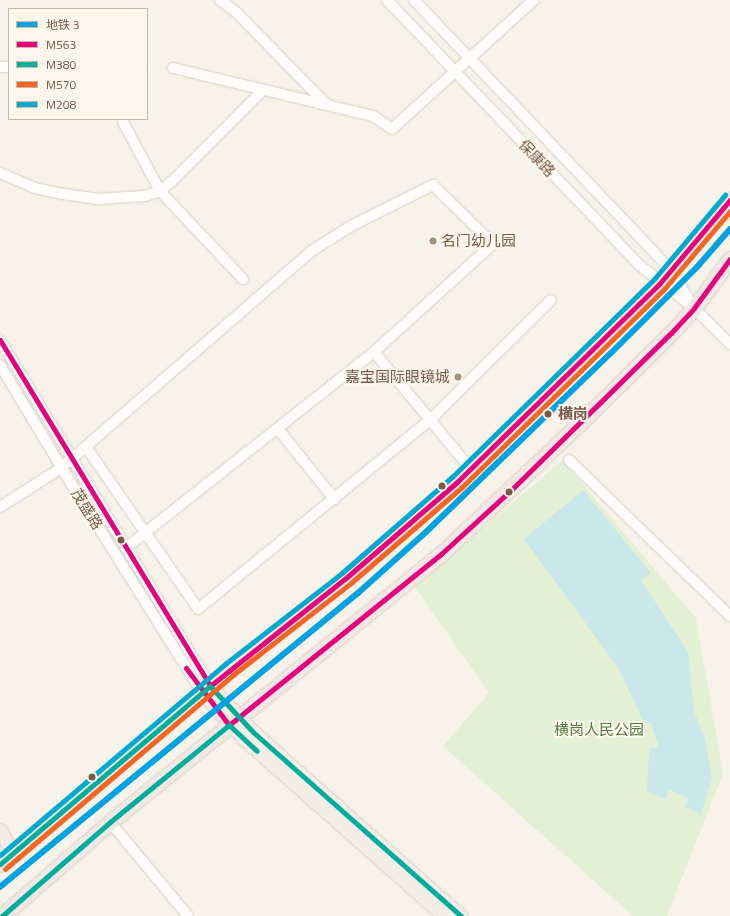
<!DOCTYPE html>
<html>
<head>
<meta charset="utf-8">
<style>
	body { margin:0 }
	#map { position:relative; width:730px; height:916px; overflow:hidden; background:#f8f3ea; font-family:"Titillium Web","Noto Sans SC",sans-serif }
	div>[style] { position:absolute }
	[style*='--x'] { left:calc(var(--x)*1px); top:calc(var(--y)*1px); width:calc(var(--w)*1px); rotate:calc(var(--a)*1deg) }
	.green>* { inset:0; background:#e4f0d3 }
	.water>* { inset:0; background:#cae7e9 }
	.roads { filter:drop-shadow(0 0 1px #d6cec6) drop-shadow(0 0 1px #d6cec6) }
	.minor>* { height:10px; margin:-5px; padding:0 5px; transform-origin:5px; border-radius:5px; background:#fefdfc }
	.major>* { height:13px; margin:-6.5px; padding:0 6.5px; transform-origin:6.5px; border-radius:6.5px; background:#f3ede5 }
	.highway>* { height:15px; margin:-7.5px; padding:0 7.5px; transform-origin:7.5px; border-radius:7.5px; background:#f2e8e3 }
	.bus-1>* { height:5px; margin:-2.5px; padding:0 2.5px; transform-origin:2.5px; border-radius:2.5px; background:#e5007d }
	.bus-2>* { height:5px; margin:-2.5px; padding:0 2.5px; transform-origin:2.5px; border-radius:2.5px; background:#01ad9c }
	.bus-3>* { height:5px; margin:-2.5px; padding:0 2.5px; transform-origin:2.5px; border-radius:2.5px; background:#f26522 }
	.bus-4>* { height:5px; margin:-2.5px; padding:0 2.5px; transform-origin:2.5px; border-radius:2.5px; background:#00a9ce }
	.metro-1>* { height:6px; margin:-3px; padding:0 3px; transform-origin:3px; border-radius:3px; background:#00a2e1 }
	.dots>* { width:11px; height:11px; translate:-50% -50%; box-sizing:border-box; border:2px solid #fff7ec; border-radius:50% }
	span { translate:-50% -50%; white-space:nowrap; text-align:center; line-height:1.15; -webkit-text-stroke:4px #fff7ec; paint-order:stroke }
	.street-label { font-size:15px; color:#795847 }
	.poi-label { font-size:15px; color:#795847 }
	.left { translate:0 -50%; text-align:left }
	.right { translate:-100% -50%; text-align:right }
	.stop-label { font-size:15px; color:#795847; font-weight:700 }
	.park-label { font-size:15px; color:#4e7a3c }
	.legend { position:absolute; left:8px; top:8px; width:140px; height:112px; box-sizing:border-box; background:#fff7ec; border:1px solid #c9b7aa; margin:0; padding:5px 7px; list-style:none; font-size:12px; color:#795847 }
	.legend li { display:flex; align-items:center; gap:8px; height:20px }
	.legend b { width:20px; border:1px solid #c9b7aa }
</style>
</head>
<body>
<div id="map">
	<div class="green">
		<i style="clip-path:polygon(562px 460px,696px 618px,723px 774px,667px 916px,633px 916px,443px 746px,489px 693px,415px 587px)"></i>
	</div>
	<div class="water">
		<i style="clip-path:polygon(583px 490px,651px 573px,641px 580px,688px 652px,694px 711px,704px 736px,712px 778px,701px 814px,685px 807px,688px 798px,669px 790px,666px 799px,647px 792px,649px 749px,659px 747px,651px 723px,644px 723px,619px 669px,524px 539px)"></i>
	</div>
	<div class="roads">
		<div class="minor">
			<i style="--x:220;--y:0;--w:21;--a:37"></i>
			<i style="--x:237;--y:13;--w:129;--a:45.6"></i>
			<i style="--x:387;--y:0;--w:364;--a:46.4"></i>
			<i style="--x:638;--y:264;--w:71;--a:38.2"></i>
			<i style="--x:694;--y:308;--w:51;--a:45"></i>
			<i style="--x:414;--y:0;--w:348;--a:46.4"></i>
			<i style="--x:654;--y:252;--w:25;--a:48"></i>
			<i style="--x:671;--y:271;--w:38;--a:58"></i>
			<i style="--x:0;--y:67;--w:9;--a:0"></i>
			<i style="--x:173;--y:68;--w:206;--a:13.5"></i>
			<i style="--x:373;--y:116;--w:23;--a:34"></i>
			<i style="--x:392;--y:129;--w:192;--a:-42.3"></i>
			<i style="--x:123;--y:122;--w:78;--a:61.8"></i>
			<i style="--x:160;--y:191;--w:121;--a:46.7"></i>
			<i style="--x:0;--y:173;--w:38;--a:23"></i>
			<i style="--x:35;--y:188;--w:29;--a:12"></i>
			<i style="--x:63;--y:194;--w:34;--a:8"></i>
			<i style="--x:97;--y:199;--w:48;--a:-3.6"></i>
			<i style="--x:145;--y:196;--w:16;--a:-18"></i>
			<i style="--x:160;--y:191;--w:14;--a:-39"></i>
			<i style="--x:171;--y:182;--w:130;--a:-45"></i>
			<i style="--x:0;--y:340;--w:405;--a:58.7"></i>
			<i style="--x:374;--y:352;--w:151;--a:50.4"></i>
			<i style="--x:0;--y:365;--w:140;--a:59"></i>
			<i style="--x:72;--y:485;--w:244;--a:57.9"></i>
			<i style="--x:278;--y:429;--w:90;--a:51.3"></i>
			<i style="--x:86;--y:447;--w:197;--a:55.3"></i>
			<i style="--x:198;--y:609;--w:299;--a:-39.2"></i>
			<i style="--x:430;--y:420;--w:170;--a:-44.8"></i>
			<i style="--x:569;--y:460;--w:224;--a:44.1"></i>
			<i style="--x:0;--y:507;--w:72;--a:-32.6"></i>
			<i style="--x:61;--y:468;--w:330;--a:-40.9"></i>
			<i style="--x:310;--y:252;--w:49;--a:-32.4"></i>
			<i style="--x:351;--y:226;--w:92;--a:-26.6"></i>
			<i style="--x:433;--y:185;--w:84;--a:44.5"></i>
			<i style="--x:493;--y:244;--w:161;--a:137.8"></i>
			<i style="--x:374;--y:352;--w:316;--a:141.7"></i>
			<i style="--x:110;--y:822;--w:122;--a:50.3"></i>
		</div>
		<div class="major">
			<i style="--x:210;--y:686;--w:63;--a:46.9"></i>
			<i style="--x:253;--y:732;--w:278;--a:41.5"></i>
			<i style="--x:202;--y:692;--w:63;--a:48.2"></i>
			<i style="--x:244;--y:739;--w:267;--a:41.5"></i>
			<i style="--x:0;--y:830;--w:26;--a:61"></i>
		</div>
		<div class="highway">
			<i style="--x:0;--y:864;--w:302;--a:-40.3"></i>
			<i style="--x:230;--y:669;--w:149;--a:-38.2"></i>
			<i style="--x:347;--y:577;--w:145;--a:-40.8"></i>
			<i style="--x:457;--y:482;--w:284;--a:-44.4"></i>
			<i style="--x:660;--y:283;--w:109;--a:-49.9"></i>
			<i style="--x:2;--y:916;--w:143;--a:-41"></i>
			<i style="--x:110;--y:822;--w:426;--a:-39"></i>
			<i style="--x:441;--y:554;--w:187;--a:-43.3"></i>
			<i style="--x:577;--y:426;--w:132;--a:-44.7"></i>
			<i style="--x:671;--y:333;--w:34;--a:-47"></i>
			<i style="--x:694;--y:308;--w:61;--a:-53.7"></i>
		</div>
	</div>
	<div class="bus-1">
		<i style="--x:0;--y:340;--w:405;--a:58.7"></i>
		<i style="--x:210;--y:686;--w:175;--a:-38.5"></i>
		<i style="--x:347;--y:577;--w:145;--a:-40.8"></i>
		<i style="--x:457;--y:482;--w:284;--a:-44.4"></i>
		<i style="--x:660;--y:283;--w:109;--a:-49.9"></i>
		<i style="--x:186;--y:668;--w:71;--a:53"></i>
		<i style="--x:229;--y:725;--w:272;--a:-38.9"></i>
		<i style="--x:441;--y:554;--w:92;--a:-42.4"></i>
		<i style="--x:509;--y:492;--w:227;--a:-44.5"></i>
		<i style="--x:671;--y:333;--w:34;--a:-47"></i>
		<i style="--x:694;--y:308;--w:61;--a:-53.7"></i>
	</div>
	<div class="bus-2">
		<i style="--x:0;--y:864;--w:275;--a:-40.3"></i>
		<i style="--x:210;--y:686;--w:63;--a:46.9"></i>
		<i style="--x:253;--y:732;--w:278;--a:41.5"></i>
		<i style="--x:2;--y:916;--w:143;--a:-41"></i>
		<i style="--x:110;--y:822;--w:154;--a:-39.2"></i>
		<i style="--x:229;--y:725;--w:38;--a:43"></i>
	</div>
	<div class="bus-3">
		<i style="--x:5;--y:869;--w:301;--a:-40.4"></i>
		<i style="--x:234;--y:674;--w:150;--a:-37.9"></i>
		<i style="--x:352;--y:582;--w:145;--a:-40.8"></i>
		<i style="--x:462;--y:487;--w:284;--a:-44.4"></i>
		<i style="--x:665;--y:288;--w:101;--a:-49.8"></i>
	</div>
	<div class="bus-4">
		<i style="--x:0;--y:855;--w:295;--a:-40.3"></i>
		<i style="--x:225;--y:664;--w:150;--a:-37.9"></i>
		<i style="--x:343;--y:572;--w:145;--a:-41.1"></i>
		<i style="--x:452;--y:477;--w:284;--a:-44.4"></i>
		<i style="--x:655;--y:278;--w:109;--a:-49.9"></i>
	</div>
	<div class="metro-1">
		<i style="--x:0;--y:887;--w:463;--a:-39.4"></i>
		<i style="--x:358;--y:593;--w:91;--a:-41.9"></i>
		<i style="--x:426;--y:532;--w:256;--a:-44.1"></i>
		<i style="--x:610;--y:354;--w:124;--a:-45"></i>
		<i style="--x:698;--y:266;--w:49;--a:-49.1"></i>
	</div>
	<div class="dots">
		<i style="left:433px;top:241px;background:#a58e80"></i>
		<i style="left:458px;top:377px;background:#a58e80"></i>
		<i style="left:548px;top:414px;background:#795847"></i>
		<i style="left:442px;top:486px;background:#795847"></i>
		<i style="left:509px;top:492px;background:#795847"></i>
		<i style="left:121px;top:540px;background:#795847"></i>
		<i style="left:92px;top:777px;background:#795847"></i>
	</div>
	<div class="street-label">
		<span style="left:537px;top:158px;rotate:46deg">保康路</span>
		<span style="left:87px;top:509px;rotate:58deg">茂盛路</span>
	</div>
	<div class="poi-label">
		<span class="left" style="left:441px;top:241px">名门幼儿园</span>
		<span class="right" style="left:450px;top:377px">嘉宝国际眼镜城</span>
	</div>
	<div class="stop-label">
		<span class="left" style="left:558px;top:414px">横岗</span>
	</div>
	<div class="park-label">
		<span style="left:599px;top:730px">横岗人民公园</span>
	</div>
	<ul class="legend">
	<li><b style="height:5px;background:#00a2e1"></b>地铁 3</li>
	<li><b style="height:5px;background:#e5007d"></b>M563</li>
	<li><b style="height:5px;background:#01ad9c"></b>M380</li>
	<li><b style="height:5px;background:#f26522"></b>M570</li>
	<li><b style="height:5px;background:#00a9ce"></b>M208</li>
	</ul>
</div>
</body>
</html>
